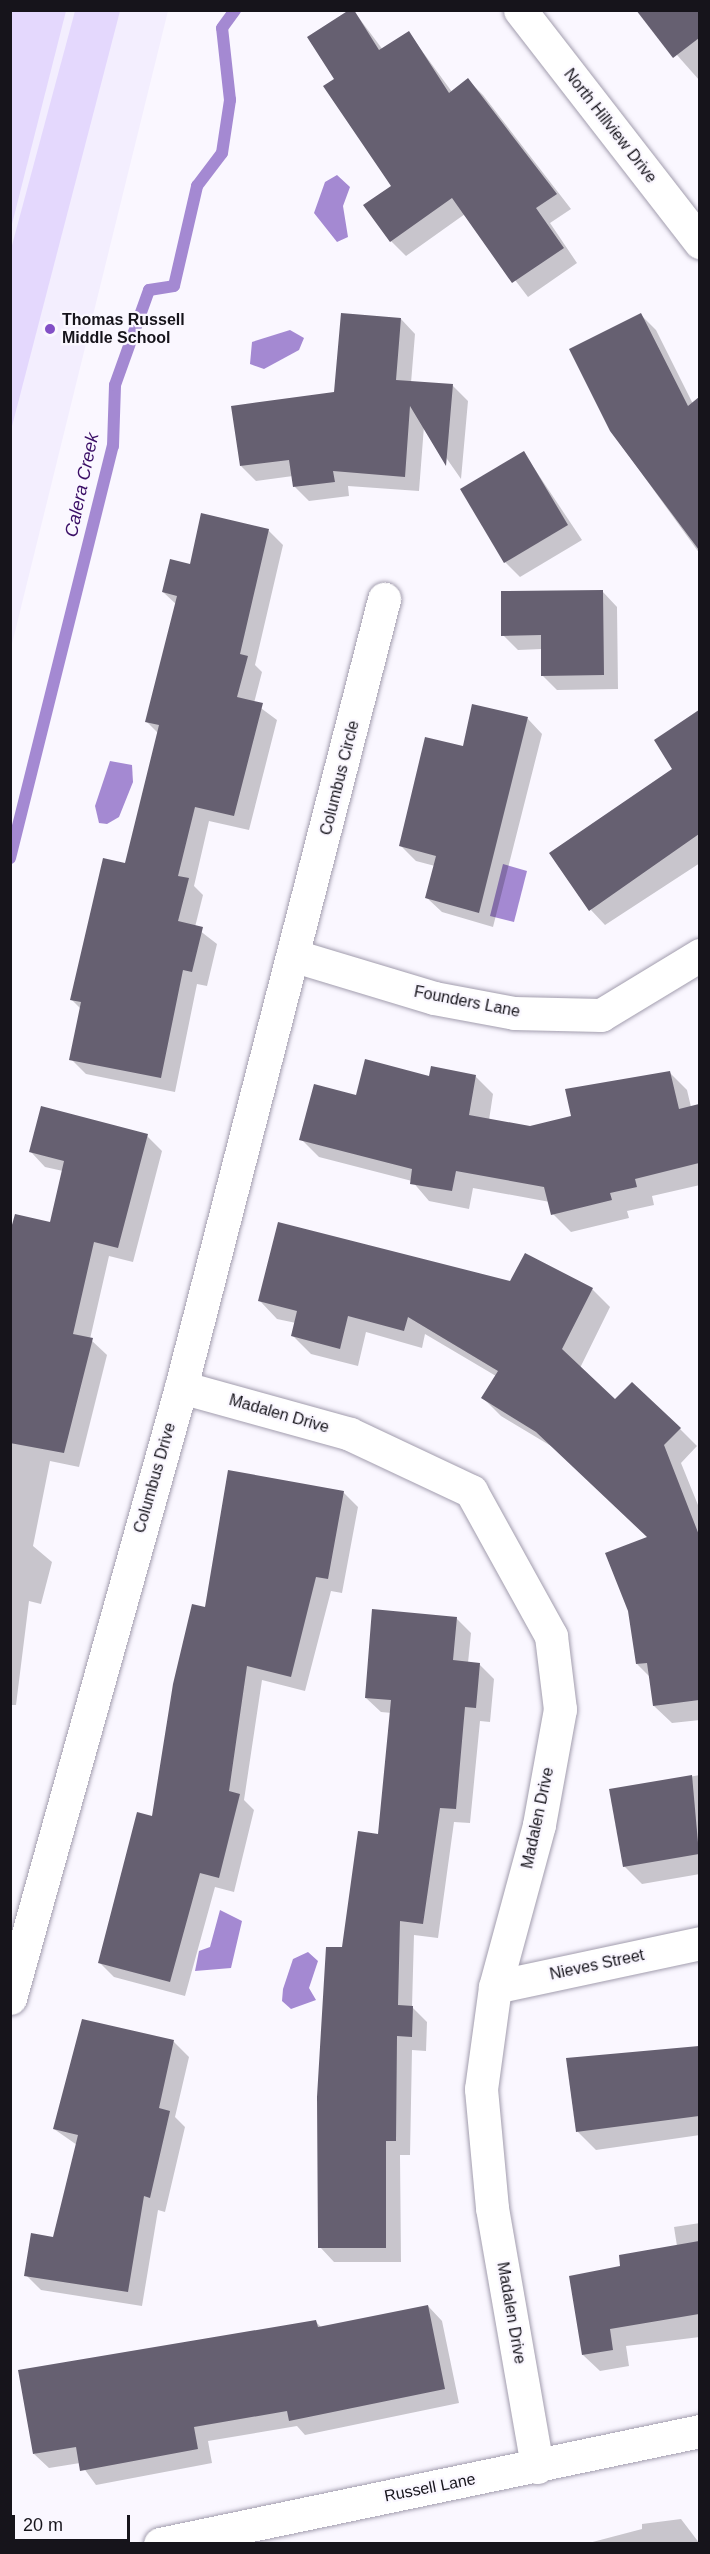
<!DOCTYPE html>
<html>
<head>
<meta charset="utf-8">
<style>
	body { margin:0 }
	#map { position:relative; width:710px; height:2554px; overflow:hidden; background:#faf7ff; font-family:Arial,sans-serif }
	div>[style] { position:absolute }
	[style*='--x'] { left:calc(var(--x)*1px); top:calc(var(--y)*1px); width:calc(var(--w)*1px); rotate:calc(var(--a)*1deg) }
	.built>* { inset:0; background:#f3eefe }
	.green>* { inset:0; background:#e4d8fd }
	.water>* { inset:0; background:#a489d2 }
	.shadow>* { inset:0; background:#0003 }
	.stream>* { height:12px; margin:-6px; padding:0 6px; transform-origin:6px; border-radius:6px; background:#a489d2 }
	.building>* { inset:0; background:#666071 }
	.roads { filter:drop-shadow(0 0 2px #a29dae) drop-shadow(0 0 2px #a29dae) }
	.street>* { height:33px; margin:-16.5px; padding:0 16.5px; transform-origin:16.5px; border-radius:16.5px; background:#fff }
	.dots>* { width:16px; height:16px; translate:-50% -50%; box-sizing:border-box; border:3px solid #faf7ff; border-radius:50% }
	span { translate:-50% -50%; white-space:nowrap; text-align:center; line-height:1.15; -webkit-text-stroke:4.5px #faf7ff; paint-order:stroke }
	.street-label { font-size:16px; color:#16141b }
	.poi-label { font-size:16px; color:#16141b; font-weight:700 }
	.left { translate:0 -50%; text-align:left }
	.water-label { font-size:18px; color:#3a0e66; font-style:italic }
	.frame { position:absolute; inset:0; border:12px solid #16141b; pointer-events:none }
	.scale { position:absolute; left:12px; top:2515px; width:118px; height:27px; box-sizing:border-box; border:3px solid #16141b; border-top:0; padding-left:8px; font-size:18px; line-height:21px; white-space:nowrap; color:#16141b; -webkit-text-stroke:4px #faf7ff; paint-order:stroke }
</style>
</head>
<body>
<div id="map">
	<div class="built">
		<i style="clip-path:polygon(11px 11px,168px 11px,11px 648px)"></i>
	</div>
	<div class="green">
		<i style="clip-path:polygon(11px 10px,66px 11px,11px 228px,10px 11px)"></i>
		<i style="clip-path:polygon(75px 11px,120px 11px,11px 430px,11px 249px)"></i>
	</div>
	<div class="water">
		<i style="clip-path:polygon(337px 175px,350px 187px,343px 206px,348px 237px,337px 242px,314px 213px,325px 182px)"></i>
		<i style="clip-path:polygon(290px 330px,304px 338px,299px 350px,264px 369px,250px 364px,252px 342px)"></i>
		<i style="clip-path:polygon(110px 761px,132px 765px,133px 782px,119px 817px,107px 824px,99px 823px,95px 806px)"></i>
		<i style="clip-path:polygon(503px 864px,527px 871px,514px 922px,490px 916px)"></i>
		<i style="clip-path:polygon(220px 1910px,242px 1921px,231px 1968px,195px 1971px,199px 1951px,210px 1947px)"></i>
		<i style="clip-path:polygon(308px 1952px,318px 1961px,309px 1988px,316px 2000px,291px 2009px,282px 2001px,283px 1989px,293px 1959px)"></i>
	</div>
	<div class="shadow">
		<i style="clip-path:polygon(353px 10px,383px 50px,409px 33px,452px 92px,468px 80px,483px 95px,571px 209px,550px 223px,577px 263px,528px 297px,465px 214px,406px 256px,391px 241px,365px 206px,393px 186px,336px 80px)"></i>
		<i style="clip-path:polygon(700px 10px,700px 81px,638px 11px)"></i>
		<i style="clip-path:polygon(641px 315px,656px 330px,693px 404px,700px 399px,700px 554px,611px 431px)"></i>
		<i style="clip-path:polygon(401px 319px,415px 334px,411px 383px,453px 386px,468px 401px,461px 479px,424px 426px,419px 491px,348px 486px,349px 496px,309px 501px,295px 487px,293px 476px,256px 481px,241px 466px,336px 394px)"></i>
		<i style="clip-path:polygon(524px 453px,582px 540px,520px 577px,505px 562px)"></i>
		<i style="clip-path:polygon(268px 530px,283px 545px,255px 665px,262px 672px,254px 703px,277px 720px,249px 830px,209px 821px,194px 886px,203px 895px,195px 927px,217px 944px,207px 986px,197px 984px,175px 1092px,86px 1074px,71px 1059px,81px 1009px,71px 999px,126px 865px,158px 733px,147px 722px,177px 605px,163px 592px,191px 566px)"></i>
		<i style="clip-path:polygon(603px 592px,617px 607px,618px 689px,557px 690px,542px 675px,542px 649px,518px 650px,503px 635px)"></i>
		<i style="clip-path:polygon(700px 709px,700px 863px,605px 925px,591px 910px,674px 770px,656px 740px)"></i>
		<i style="clip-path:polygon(528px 719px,542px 734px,493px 927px,442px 912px,427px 898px,435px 866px,416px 861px,401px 846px,464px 748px)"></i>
		<i style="clip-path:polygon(669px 1072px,687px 1090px,691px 1107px,700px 1105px,700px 1185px,652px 1196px,654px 1205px,627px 1211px,629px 1218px,571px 1232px,553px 1214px,550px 1202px,473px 1188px,469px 1209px,429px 1201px,412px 1181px,319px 1157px,301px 1139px,357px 1097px,431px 1078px,475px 1076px,493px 1094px,489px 1120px,530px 1127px,573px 1117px)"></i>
		<i style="clip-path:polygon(147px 1136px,162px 1151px,133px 1262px,109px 1256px,90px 1339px,107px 1355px,79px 1467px,50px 1461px,33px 1546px,52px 1562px,41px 1604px,29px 1601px,16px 1705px,10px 1705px,10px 1239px,51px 1224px,63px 1171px,45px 1167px,31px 1152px)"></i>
		<i style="clip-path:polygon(511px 1283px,592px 1289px,610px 1307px,580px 1368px,615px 1401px,680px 1429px,697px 1446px,681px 1463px,700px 1510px,700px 1720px,672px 1723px,654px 1706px,650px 1677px,637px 1664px,649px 1537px,556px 1449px,501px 1416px,483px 1398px,496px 1376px,425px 1334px,422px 1348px,366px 1332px,358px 1366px,311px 1354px,293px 1336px,296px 1323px,277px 1319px,260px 1301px)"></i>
		<i style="clip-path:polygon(343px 1492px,358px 1507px,342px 1593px,331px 1591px,305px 1691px,262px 1680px,244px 1800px,254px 1810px,234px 1892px,215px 1887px,185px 1996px,114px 1977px,99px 1962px,153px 1817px,206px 1609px)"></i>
		<i style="clip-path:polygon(456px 1618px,471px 1633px,468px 1663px,479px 1664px,494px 1679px,490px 1722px,480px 1721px,470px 1823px,454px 1822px,438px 1938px,414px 1935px,412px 2007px,427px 2022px,426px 2051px,412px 2050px,410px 2155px,400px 2155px,401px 2262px,334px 2262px,320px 2247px,344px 1949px,380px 1836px,392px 1713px,381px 1712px,366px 1698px)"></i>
		<i style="clip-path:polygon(700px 1775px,700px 1874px,642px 1884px,624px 1866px,611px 1790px)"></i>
		<i style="clip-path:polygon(83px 2021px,174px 2042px,189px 2057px,175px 2117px,185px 2127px,165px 2212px,158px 2210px,142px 2306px,41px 2290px,26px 2275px,54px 2239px,77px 2145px,54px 2129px)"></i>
		<i style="clip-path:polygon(700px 2048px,700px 2135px,596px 2150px,578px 2132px,568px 2060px)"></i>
		<i style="clip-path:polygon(700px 2223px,700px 2337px,626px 2346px,629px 2366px,600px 2371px,583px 2355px,622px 2267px,677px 2246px,674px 2227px)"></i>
		<i style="clip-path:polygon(428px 2306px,442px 2321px,459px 2403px,305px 2435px,297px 2426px,208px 2441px,212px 2463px,96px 2485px,80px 2463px,49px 2468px,34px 2454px,316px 2322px,322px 2328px)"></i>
		<i style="clip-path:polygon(681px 2519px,700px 2544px,585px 2544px,642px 2529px,642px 2524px)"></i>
	</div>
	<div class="stream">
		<i style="--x:10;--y:858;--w:425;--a:-76"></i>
		<i style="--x:113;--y:446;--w:61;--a:-88.1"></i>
		<i style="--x:115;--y:385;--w:101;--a:-70.3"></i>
		<i style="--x:149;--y:290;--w:25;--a:-9"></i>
		<i style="--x:174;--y:286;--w:103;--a:-77"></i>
		<i style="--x:197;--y:186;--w:41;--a:-52.9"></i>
		<i style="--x:222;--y:153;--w:54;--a:-81.4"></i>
		<i style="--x:230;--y:100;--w:72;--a:-96.3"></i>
		<i style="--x:222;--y:28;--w:22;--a:-54"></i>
	</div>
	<div class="building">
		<i style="clip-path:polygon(349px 10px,354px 10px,379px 50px,409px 31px,449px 93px,468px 78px,557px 194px,536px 208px,564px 248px,512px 283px,452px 198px,390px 242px,363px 205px,391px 186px,323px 86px,334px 79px,307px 37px)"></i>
		<i style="clip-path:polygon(636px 10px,699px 10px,699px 38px,673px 58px)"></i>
		<i style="clip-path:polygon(341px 313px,401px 318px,396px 380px,453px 384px,446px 466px,410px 406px,405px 477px,333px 471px,335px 482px,293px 487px,289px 460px,240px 466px,231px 406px,334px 392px)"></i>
		<i style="clip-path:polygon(641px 313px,688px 406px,699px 397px,699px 550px,610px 431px,569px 349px)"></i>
		<i style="clip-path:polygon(524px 451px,568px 525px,504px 563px,460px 489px)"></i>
		<i style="clip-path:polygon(201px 513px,269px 529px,240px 654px,248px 656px,237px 697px,263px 703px,234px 816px,195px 807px,178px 876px,189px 878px,178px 921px,203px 927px,192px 972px,183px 970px,161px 1078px,69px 1060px,81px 1002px,70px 1000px,103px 858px,125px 863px,159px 725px,145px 722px,177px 596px,162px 592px,170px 559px,190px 564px)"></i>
		<i style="clip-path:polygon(603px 590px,604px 675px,541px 676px,541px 635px,501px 636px,501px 591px)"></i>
		<i style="clip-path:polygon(472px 704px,528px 717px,479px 913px,425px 898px,436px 856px,399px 846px,425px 737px,463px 746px)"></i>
		<i style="clip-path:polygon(699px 710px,699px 834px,589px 911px,549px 853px,672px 769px,654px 740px)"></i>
		<i style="clip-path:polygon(365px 1059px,429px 1076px,431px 1066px,476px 1075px,469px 1115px,530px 1126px,571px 1116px,565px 1089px,670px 1071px,679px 1109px,699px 1104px,699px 1163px,635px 1179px,637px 1187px,610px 1193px,612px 1200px,551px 1215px,544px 1187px,456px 1171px,452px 1191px,410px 1184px,412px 1169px,299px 1140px,314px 1084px,356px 1095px)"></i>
		<i style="clip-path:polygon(41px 1106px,148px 1134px,118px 1248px,94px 1242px,73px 1334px,93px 1338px,64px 1453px,10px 1443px,10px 1232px,15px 1214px,50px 1222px,64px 1161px,29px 1152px)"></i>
		<i style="clip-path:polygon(278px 1222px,510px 1281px,525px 1253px,593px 1288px,562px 1349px,615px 1399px,632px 1382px,681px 1428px,664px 1445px,699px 1535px,699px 1700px,653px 1706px,647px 1663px,636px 1664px,628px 1611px,605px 1553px,647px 1537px,536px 1432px,481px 1398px,498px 1371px,408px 1317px,404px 1331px,348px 1316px,340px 1349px,291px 1336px,297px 1311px,258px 1301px)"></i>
		<i style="clip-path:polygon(228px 1470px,344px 1491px,328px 1579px,316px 1577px,291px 1677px,247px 1666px,229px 1791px,240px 1794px,219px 1878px,200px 1873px,170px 1982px,98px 1963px,137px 1812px,152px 1816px,173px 1684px,192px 1604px,205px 1607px)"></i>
		<i style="clip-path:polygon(372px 1609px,457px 1617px,453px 1660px,480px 1663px,476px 1708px,465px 1707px,456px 1809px,440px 1808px,423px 1924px,400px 1921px,398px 2005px,413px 2006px,412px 2037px,397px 2036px,396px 2141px,386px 2141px,386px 2248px,318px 2248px,317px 2097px,326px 1947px,342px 1947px,358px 1831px,378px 1834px,391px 1700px,365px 1698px)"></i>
		<i style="clip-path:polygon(692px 1775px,699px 1854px,623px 1867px,609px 1789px)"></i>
		<i style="clip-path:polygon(82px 2019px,174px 2040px,159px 2108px,170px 2111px,150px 2198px,144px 2196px,128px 2292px,24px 2276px,31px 2233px,53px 2237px,78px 2135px,53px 2129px)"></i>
		<i style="clip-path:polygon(699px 2046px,699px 2116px,576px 2132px,566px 2058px)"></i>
		<i style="clip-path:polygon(699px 2241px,699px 2314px,610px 2329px,613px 2350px,582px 2355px,569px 2276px,620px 2266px,619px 2255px)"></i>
		<i style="clip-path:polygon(428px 2305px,445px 2389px,289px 2421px,287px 2411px,194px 2427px,198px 2449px,80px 2471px,76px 2447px,33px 2454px,18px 2370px,316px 2320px,318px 2327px)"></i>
	</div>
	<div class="roads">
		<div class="street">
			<i style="--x:520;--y:10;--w:294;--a:52.2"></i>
			<i style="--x:295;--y:956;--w:145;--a:16.8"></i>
			<i style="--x:434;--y:998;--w:81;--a:10.6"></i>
			<i style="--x:514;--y:1013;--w:87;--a:1.3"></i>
			<i style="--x:601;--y:1015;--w:116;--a:-31.2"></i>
			<i style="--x:181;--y:1387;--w:175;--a:15.5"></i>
			<i style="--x:350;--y:1434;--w:134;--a:25.2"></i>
			<i style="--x:471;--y:1491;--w:166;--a:61.1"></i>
			<i style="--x:551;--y:1636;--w:74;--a:83"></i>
			<i style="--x:560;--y:1709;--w:118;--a:100.3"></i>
			<i style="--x:539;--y:1825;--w:168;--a:105.2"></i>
			<i style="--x:495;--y:1987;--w:103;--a:97.8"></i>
			<i style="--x:481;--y:2089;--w:120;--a:84.7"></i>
			<i style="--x:492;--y:2208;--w:263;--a:80.1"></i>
			<i style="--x:495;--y:1987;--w:210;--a:-12.1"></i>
			<i style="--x:10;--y:1998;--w:634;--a:-74.36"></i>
			<i style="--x:181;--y:1387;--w:814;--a:-75.55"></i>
			<i style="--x:160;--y:2544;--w:552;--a:-11.82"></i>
		</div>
	</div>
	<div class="dots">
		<i style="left:50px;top:329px;background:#824fc6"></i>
	</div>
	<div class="street-label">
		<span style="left:610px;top:126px;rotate:52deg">North Hillview Drive</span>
		<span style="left:340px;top:778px;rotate:-76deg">Columbus Circle</span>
		<span style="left:467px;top:1002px;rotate:11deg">Founders Lane</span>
		<span style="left:279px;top:1414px;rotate:16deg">Madalen Drive</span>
		<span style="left:155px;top:1478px;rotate:-74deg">Columbus Drive</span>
		<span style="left:538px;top:1818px;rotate:-78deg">Madalen Drive</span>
		<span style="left:597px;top:1965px;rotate:-12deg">Nieves Street</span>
		<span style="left:511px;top:2313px;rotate:80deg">Madalen Drive</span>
		<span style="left:430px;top:2488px;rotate:-11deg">Russell Lane</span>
	</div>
	<div class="poi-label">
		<span class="left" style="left:62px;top:329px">Thomas Russell<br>Middle School</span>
	</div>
	<div class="water-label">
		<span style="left:82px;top:485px;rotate:-78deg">Calera Creek</span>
	</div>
	<div class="frame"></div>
	<div class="scale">20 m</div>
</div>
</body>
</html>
